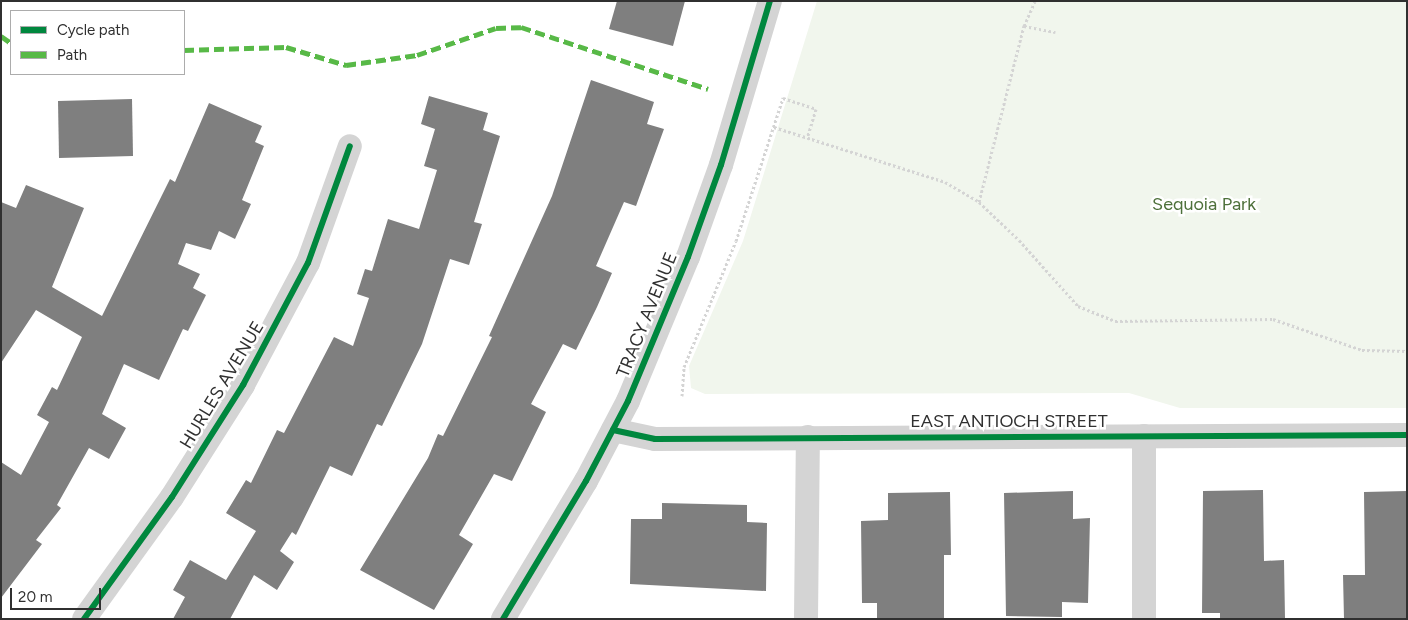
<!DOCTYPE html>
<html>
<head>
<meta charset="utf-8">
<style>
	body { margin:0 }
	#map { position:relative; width:1408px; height:620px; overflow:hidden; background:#fff; font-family:Figtree,sans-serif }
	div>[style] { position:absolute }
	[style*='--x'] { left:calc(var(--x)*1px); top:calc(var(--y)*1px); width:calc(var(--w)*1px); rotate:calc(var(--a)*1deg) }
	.green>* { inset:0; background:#f1f6ed }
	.building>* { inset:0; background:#7f7f7f }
	.path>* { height:3px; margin-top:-1.5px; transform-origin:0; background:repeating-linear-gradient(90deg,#d4d4d4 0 2.5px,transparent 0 5px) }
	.minor>* { height:24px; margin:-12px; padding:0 12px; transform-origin:12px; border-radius:12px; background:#d4d4d4 }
	.quiet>* { height:5px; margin-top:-2.5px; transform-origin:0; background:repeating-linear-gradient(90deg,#58b947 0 10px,transparent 0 15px) }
	.cycleway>* { height:6px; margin:-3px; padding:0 3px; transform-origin:3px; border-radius:3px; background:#00873e }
	span { translate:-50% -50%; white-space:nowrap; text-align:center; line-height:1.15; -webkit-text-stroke:5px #fff; paint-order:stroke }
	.park-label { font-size:18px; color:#4d703a }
	.street-label { font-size:18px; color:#303030 }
	.frame { position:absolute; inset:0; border:2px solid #303030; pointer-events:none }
	.legend { position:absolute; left:10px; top:10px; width:175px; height:65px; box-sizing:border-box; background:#fff; border:1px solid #acacac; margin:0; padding:6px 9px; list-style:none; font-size:15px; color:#303030 }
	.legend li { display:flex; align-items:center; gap:10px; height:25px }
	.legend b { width:25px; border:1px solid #acacac }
	.scale { position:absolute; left:10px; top:588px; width:91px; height:22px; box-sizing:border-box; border:2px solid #303030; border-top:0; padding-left:6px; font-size:15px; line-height:18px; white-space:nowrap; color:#303030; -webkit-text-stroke:4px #fff; paint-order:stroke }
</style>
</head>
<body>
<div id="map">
	<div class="green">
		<i style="clip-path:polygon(817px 1px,1407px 1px,1407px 408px,1180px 408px,1129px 393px,705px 394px,691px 388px,689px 366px,743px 241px)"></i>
	</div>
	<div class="building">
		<i style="clip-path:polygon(617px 1px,685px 1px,673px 46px,609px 29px)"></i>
		<i style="clip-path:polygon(591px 80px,654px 102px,647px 124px,664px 129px,636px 206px,624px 202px,596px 266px,612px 273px,597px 307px,576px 350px,563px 344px,531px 404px,546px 412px,512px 481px,494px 474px,459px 535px,473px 544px,434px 610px,360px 570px,428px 458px,438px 434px,443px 436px,492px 337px,489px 336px,552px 196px)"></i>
		<i style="clip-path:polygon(429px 96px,488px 113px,483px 130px,500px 136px,474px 222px,482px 224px,469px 265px,450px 259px,422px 344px,382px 426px,377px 424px,352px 476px,330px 466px,296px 535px,292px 532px,280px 551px,294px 562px,277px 590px,254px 575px,230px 619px,173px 619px,185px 597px,173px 590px,190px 560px,226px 580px,256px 531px,226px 513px,246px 480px,251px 483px,277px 430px,284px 433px,334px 337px,353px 346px,369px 298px,357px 294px,365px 269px,372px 271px,388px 219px,419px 229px,437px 170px,424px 166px,435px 129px,421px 124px)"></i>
		<i style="clip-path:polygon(132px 99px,133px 156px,59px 158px,58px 101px)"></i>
		<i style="clip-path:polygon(209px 103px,262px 126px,255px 142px,264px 146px,242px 200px,251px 204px,235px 239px,219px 231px,211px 250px,186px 243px,178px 264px,200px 274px,193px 288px,206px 295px,188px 331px,183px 329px,159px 380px,124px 364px,102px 414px,126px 428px,109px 459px,89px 448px,57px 505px,61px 508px,36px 540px,42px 544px,1px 598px,1px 462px,21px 475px,49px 422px,37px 415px,52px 387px,57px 390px,82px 337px,36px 310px,1px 363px,1px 202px,16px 208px,26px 185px,84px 208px,52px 287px,102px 316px,170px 179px,175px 182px)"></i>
		<i style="clip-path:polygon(1263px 490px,1264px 561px,1284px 560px,1285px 618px,1220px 619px,1220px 613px,1202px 613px,1203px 491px)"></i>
		<i style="clip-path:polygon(1073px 491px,1073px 519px,1090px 518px,1088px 603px,1062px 602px,1062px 617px,1006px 616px,1004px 493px)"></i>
		<i style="clip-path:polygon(1407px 491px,1407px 619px,1344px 619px,1343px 575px,1365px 575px,1364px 492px)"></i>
		<i style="clip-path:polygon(950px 492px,951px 555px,944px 555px,944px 619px,877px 619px,877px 603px,862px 603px,861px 521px,888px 520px,888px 493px)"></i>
		<i style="clip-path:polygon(662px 503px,747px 505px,747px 522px,767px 523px,766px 591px,630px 584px,631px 519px,662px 519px)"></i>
	</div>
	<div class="path">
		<i style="--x:1024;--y:26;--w:32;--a:11"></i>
		<i style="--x:774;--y:127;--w:180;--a:17.8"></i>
		<i style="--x:945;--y:182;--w:39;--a:30"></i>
		<i style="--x:979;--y:202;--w:55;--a:43.5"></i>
		<i style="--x:1019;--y:240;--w:89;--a:48.2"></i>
		<i style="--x:1078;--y:306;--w:40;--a:22"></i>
		<i style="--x:1115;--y:321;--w:158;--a:-0.7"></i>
		<i style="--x:1273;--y:319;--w:94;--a:19.2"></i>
		<i style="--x:1362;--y:350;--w:45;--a:1.3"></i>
		<i style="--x:979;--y:202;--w:182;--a:-75.7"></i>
		<i style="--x:1024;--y:26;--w:27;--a:-66"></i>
		<i style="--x:682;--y:396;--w:29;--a:-86"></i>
		<i style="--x:684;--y:367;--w:136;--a:-67.6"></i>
		<i style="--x:736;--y:241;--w:151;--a:-71.8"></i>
		<i style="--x:783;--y:98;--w:35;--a:18"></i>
		<i style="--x:816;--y:109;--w:30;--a:107"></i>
	</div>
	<div class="minor">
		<i style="--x:613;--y:430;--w:43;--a:12.1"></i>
		<i style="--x:655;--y:439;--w:752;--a:-0.3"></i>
		<i style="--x:84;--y:619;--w:150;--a:-54.2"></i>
		<i style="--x:172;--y:497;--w:133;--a:-57.6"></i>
		<i style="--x:243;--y:385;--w:138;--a:-62"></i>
		<i style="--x:308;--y:263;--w:124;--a:-70.3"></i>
		<i style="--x:503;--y:619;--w:161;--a:-59"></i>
		<i style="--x:586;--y:481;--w:90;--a:-62.3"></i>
		<i style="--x:628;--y:401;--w:156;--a:-67.4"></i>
		<i style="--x:688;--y:257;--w:98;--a:-70.3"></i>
		<i style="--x:721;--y:165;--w:171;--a:-73.4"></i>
		<i style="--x:806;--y:619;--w:182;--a:-89.4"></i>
		<i style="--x:1144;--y:619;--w:183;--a:-90"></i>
	</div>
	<div class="quiet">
		<i style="--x:1;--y:36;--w:12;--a:35"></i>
		<i style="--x:184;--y:50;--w:102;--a:-1.7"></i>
		<i style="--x:286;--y:47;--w:63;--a:16.7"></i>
		<i style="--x:346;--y:65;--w:72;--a:-8"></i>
		<i style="--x:417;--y:55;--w:83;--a:-18.9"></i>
		<i style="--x:496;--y:28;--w:25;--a:-2"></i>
		<i style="--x:521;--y:27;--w:197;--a:18.3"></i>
	</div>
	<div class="cycleway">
		<i style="--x:613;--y:430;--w:43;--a:12.1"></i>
		<i style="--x:655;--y:439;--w:752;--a:-0.3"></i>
		<i style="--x:84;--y:619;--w:150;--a:-54.2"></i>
		<i style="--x:172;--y:497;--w:133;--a:-57.6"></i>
		<i style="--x:243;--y:385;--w:138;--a:-62"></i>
		<i style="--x:308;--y:263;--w:124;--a:-70.3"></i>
		<i style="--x:503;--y:619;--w:161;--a:-59"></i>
		<i style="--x:586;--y:481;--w:90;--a:-62.3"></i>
		<i style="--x:628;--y:401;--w:156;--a:-67.4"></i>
		<i style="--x:688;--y:257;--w:98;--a:-70.3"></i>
		<i style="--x:721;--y:165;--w:171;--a:-73.4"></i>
	</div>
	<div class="park-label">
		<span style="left:1204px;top:204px">Sequoia Park</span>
	</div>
	<div class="street-label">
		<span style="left:647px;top:315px;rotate:-68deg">TRACY AVENUE</span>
		<span style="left:222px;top:385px;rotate:-59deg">HURLES AVENUE</span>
		<span style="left:1009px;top:421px">EAST ANTIOCH STREET</span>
	</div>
	<div class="frame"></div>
	<ul class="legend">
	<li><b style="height:6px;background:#00873e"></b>Cycle path</li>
	<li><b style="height:6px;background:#58b947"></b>Path</li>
	</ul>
	<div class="scale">20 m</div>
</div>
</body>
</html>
